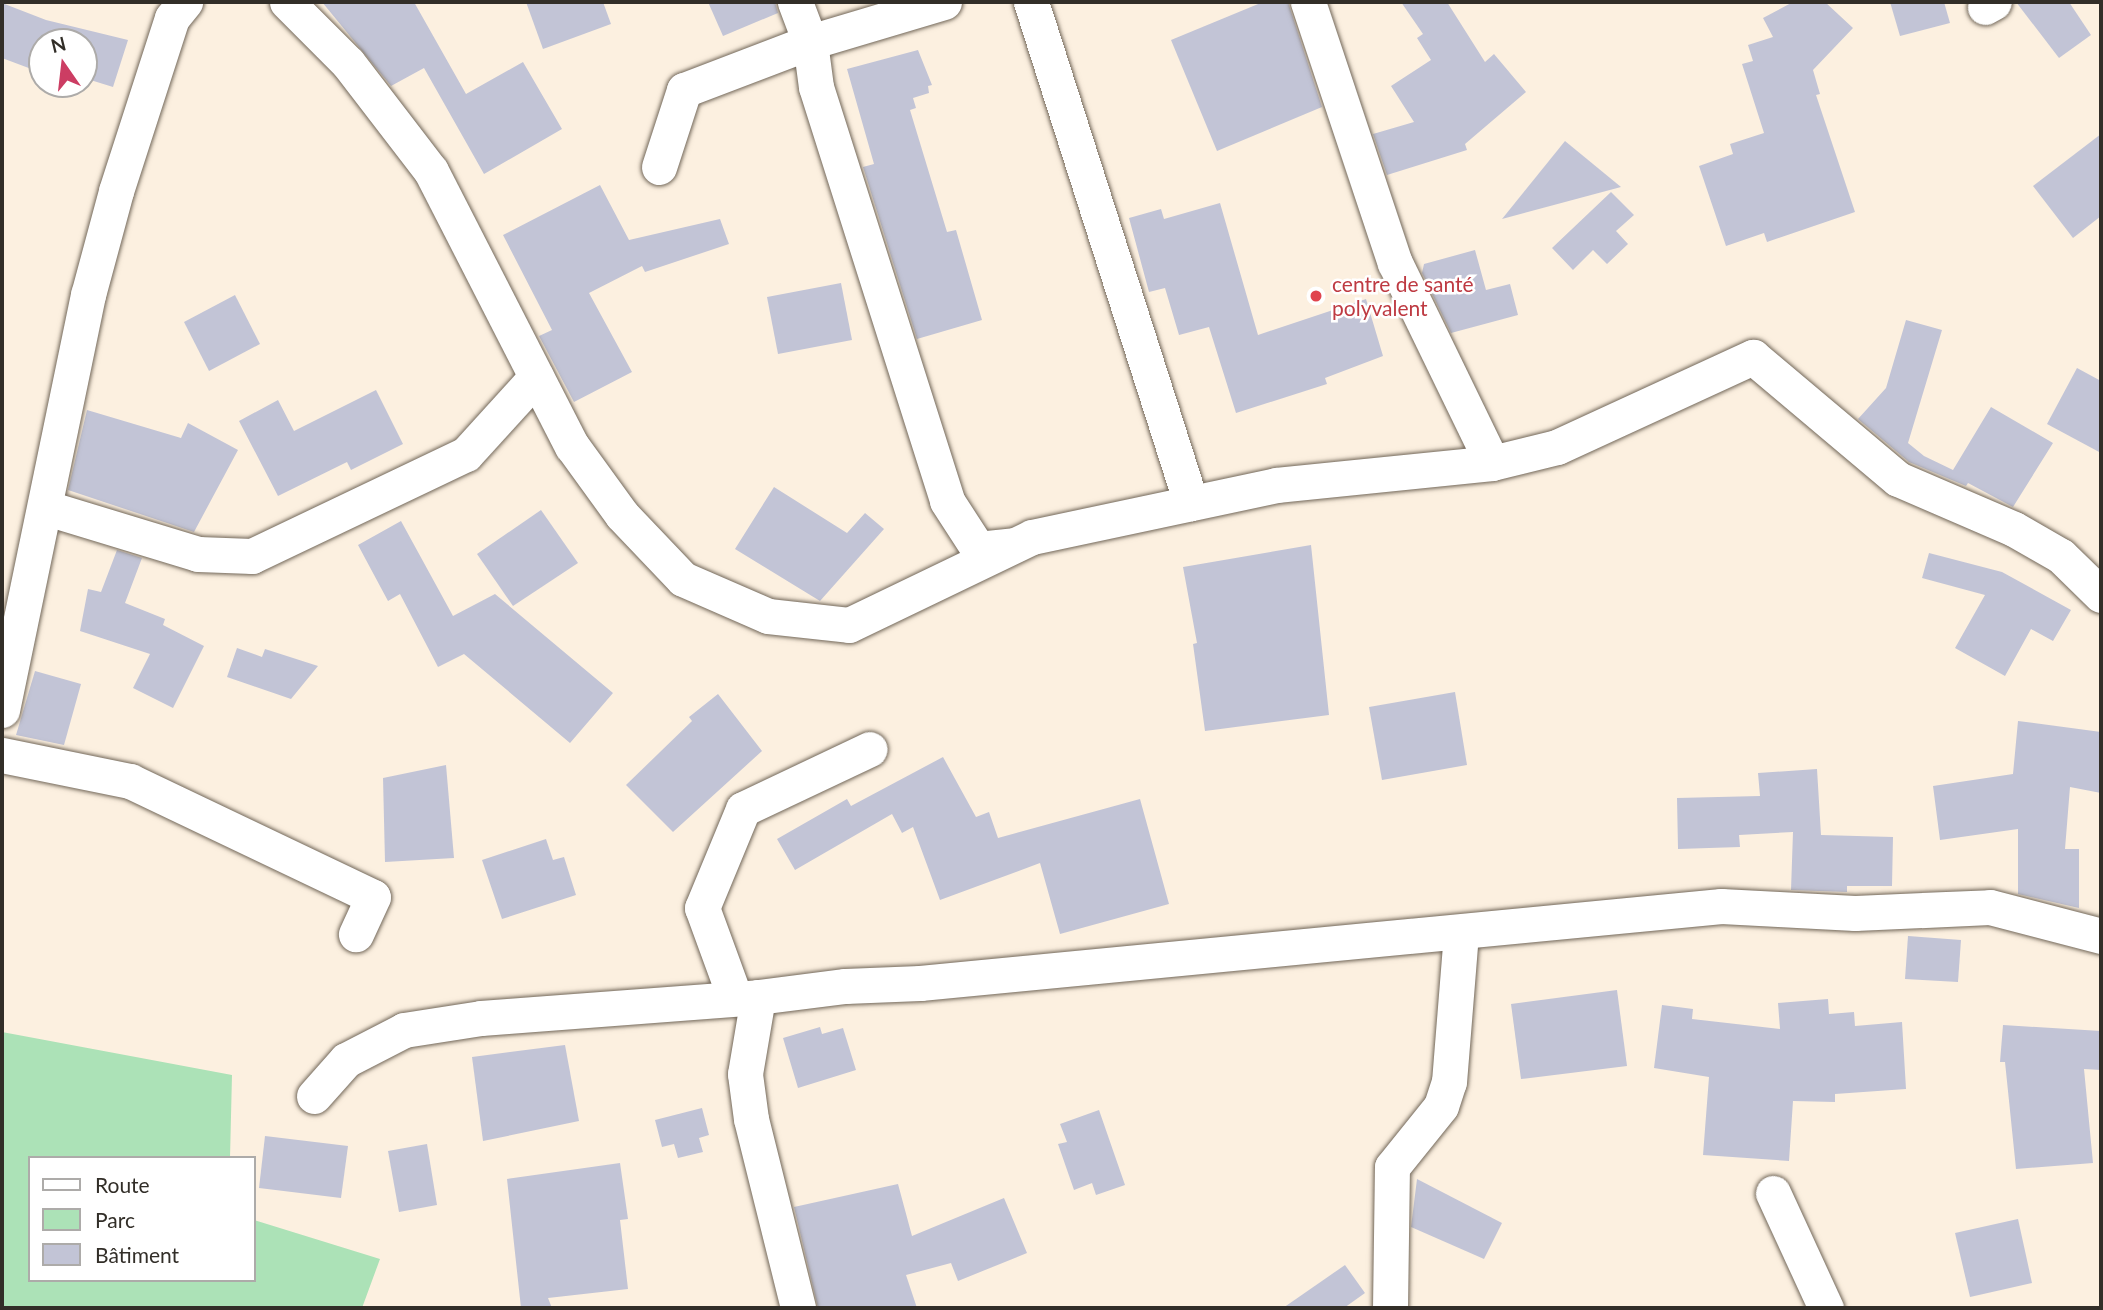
<!DOCTYPE html>
<html>
<head>
<meta charset="utf-8">
<style>
	body { margin:0 }
	#map { position:relative; width:2103px; height:1310px; overflow:hidden; background:#fcf0e0; font-family:Lato,sans-serif }
	div>[style] { position:absolute }
	[style*='--x'] { left:calc(var(--x)*1px); top:calc(var(--y)*1px); width:calc(var(--w)*1px); rotate:calc(var(--a)*1deg) }
	.green>* { inset:0; background:#ace2b7 }
	.building>* { inset:0; background:#c2c4d6 }
	.roads { filter:drop-shadow(0 0 2px #726759) drop-shadow(0 0 2px #726759) }
	.street>* { height:35px; margin:-17.5px; padding:0 17.5px; transform-origin:17.5px; border-radius:17.5px; background:#fff }
	.dots>* { width:19px; height:19px; translate:-50% -50%; box-sizing:border-box; border:4px solid #fff; border-radius:50% }
	span { translate:-50% -50%; white-space:nowrap; text-align:center; line-height:1.15; -webkit-text-stroke:5px #fff; paint-order:stroke }
	.health-label { font-size:21px; color:#be3a42 }
	.left { translate:0 -50%; text-align:left }
	.frame { position:absolute; inset:0; border:4px solid #322e28; pointer-events:none }
	.legend { position:absolute; left:28px; top:1156px; width:228px; height:126px; box-sizing:border-box; background:#fff; border:2px solid #adaba9; margin:0; padding:9px 12px; list-style:none; font-size:21px; color:#322e28 }
	.legend li { display:flex; align-items:center; gap:14px; height:35px }
	.legend b { width:35px; border:2px solid #adaba9 }
	.north { position:absolute; left:28px; top:28px; width:70px; height:70px; box-sizing:border-box; background:#fff; border:2px solid #adaba9; border-radius:50%; rotate:346deg; font-size:19px; font-weight:700; line-height:28px; text-align:center; color:#322e28 }
	.north::after { content:''; display:block; margin:auto; width:24px; height:32px; background:#cc3d63; clip-path:polygon(50% 0,100% 100%,50% 72%,0 100%) }
</style>
</head>
<body>
<div id="map">
	<div class="green">
		<i style="clip-path:polygon(2px 1032px,232px 1075px,230px 1158px,30px 1158px,30px 1280px,254px 1280px,254px 1220px,380px 1259px,362px 1308px,2px 1308px)"></i>
	</div>
	<div class="building">
		<i style="clip-path:polygon(322px 2px,414px 2px,466px 94px,523px 62px,562px 129px,484px 174px,424px 68px,391px 86px)"></i>
		<i style="clip-path:polygon(526px 2px,603px 2px,611px 24px,543px 49px)"></i>
		<i style="clip-path:polygon(708px 2px,775px 2px,778px 13px,723px 36px)"></i>
		<i style="clip-path:polygon(1263px 2px,1288px 2px,1322px 107px,1217px 151px,1171px 40px)"></i>
		<i style="clip-path:polygon(1401px 2px,1447px 2px,1485px 62px,1494px 54px,1526px 92px,1465px 144px,1467px 150px,1387px 175px,1373px 134px,1414px 122px,1391px 86px,1431px 60px,1417px 38px,1423px 34px)"></i>
		<i style="clip-path:polygon(1793px 2px,1825px 2px,1853px 28px,1813px 70px,1820px 94px,1816px 95px,1855px 212px,1767px 242px,1764px 233px,1726px 246px,1699px 166px,1733px 154px,1730px 144px,1764px 133px,1742px 64px,1753px 61px,1748px 45px,1773px 37px,1763px 18px)"></i>
		<i style="clip-path:polygon(1890px 2px,1944px 2px,1950px 23px,1900px 36px)"></i>
		<i style="clip-path:polygon(2016px 2px,2069px 2px,2091px 35px,2059px 58px)"></i>
		<i style="clip-path:polygon(2px 3px,46px 20px,128px 40px,113px 87px,84px 78px,84px 42px,42px 42px,42px 73px,2px 58px)"></i>
		<i style="clip-path:polygon(918px 50px,932px 85px,928px 86px,929px 93px,913px 98px,916px 108px,910px 110px,947px 232px,956px 230px,982px 320px,917px 339px,863px 167px,874px 164px,847px 69px)"></i>
		<i style="clip-path:polygon(2101px 134px,2101px 216px,2073px 238px,2033px 186px)"></i>
		<i style="clip-path:polygon(1565px 141px,1621px 187px,1502px 219px)"></i>
		<i style="clip-path:polygon(600px 185px,629px 240px,720px 219px,729px 244px,645px 272px,642px 266px,589px 293px,632px 372px,574px 402px,539px 336px,552px 330px,503px 235px)"></i>
		<i style="clip-path:polygon(1611px 192px,1634px 215px,1616px 231px,1628px 244px,1607px 264px,1593px 250px,1573px 270px,1552px 248px)"></i>
		<i style="clip-path:polygon(1220px 203px,1258px 335px,1366px 299px,1383px 356px,1325px 378px,1327px 384px,1236px 413px,1209px 327px,1179px 335px,1165px 288px,1149px 292px,1129px 218px,1161px 209px,1164px 219px)"></i>
		<i style="clip-path:polygon(1475px 250px,1486px 290px,1510px 284px,1518px 315px,1451px 333px,1422px 273px,1424px 264px)"></i>
		<i style="clip-path:polygon(841px 283px,852px 340px,778px 354px,767px 297px)"></i>
		<i style="clip-path:polygon(235px 295px,260px 344px,209px 371px,184px 322px)"></i>
		<i style="clip-path:polygon(1906px 320px,1942px 330px,1908px 443px,1924px 456px,1953px 470px,1991px 407px,2053px 443px,2013px 507px,1968px 483px,1966px 486px,1909px 462px,1858px 419px,1886px 388px)"></i>
		<i style="clip-path:polygon(2077px 368px,2101px 381px,2101px 453px,2047px 424px)"></i>
		<i style="clip-path:polygon(376px 390px,403px 444px,351px 470px,347px 462px,278px 496px,239px 421px,278px 400px,294px 431px)"></i>
		<i style="clip-path:polygon(87px 410px,181px 438px,188px 423px,238px 450px,194px 532px,68px 490px)"></i>
		<i style="clip-path:polygon(774px 487px,847px 533px,865px 513px,884px 529px,820px 601px,735px 549px)"></i>
		<i style="clip-path:polygon(541px 510px,578px 563px,513px 606px,477px 554px)"></i>
		<i style="clip-path:polygon(401px 521px,453px 616px,495px 594px,613px 693px,570px 743px,464px 654px,438px 667px,400px 594px,388px 601px,358px 545px)"></i>
		<i style="clip-path:polygon(1311px 545px,1329px 715px,1205px 731px,1193px 644px,1197px 643px,1183px 567px)"></i>
		<i style="clip-path:polygon(117px 550px,142px 558px,125px 603px,165px 619px,163px 625px,204px 646px,173px 708px,133px 688px,150px 654px,80px 631px,88px 589px,101px 592px)"></i>
		<i style="clip-path:polygon(1929px 553px,2002px 572px,2071px 610px,2053px 641px,2031px 629px,2005px 676px,1955px 648px,1985px 595px,1922px 578px)"></i>
		<i style="clip-path:polygon(237px 648px,262px 657px,265px 649px,318px 666px,291px 699px,227px 677px)"></i>
		<i style="clip-path:polygon(35px 671px,81px 684px,64px 745px,16px 735px)"></i>
		<i style="clip-path:polygon(1455px 692px,1467px 765px,1382px 780px,1369px 707px)"></i>
		<i style="clip-path:polygon(718px 694px,762px 751px,673px 832px,626px 785px,692px 721px,689px 717px)"></i>
		<i style="clip-path:polygon(2018px 721px,2101px 732px,2101px 793px,2070px 787px,2065px 849px,2079px 849px,2079px 908px,2018px 894px,2018px 829px,1940px 840px,1933px 786px,2013px 774px)"></i>
		<i style="clip-path:polygon(943px 757px,976px 817px,989px 812px,998px 838px,1140px 799px,1169px 904px,1060px 934px,1040px 863px,940px 900px,913px 827px,902px 833px,892px 814px,795px 870px,777px 839px,847px 799px,851px 806px)"></i>
		<i style="clip-path:polygon(446px 765px,454px 858px,385px 862px,383px 778px)"></i>
		<i style="clip-path:polygon(1817px 769px,1821px 835px,1893px 837px,1892px 886px,1847px 886px,1847px 892px,1791px 890px,1793px 832px,1739px 835px,1740px 847px,1678px 849px,1677px 798px,1760px 796px,1758px 773px)"></i>
		<i style="clip-path:polygon(546px 839px,553px 860px,564px 857px,576px 895px,502px 919px,482px 860px)"></i>
		<i style="clip-path:polygon(1908px 936px,1961px 940px,1958px 982px,1905px 979px)"></i>
		<i style="clip-path:polygon(1617px 990px,1627px 1066px,1521px 1079px,1511px 1004px)"></i>
		<i style="clip-path:polygon(1828px 999px,1829px 1014px,1854px 1012px,1855px 1026px,1902px 1022px,1906px 1089px,1835px 1094px,1835px 1102px,1793px 1101px,1789px 1161px,1703px 1155px,1709px 1077px,1654px 1068px,1662px 1005px,1693px 1009px,1692px 1019px,1780px 1029px,1778px 1003px)"></i>
		<i style="clip-path:polygon(2003px 1025px,2101px 1031px,2101px 1070px,2084px 1069px,2093px 1163px,2016px 1169px,2005px 1062px,2000px 1062px)"></i>
		<i style="clip-path:polygon(820px 1027px,822px 1034px,843px 1028px,856px 1070px,798px 1088px,783px 1038px)"></i>
		<i style="clip-path:polygon(565px 1045px,579px 1121px,483px 1141px,472px 1057px)"></i>
		<i style="clip-path:polygon(702px 1108px,709px 1135px,699px 1138px,703px 1152px,678px 1158px,674px 1144px,662px 1147px,655px 1120px)"></i>
		<i style="clip-path:polygon(1099px 1110px,1125px 1185px,1096px 1195px,1092px 1183px,1074px 1190px,1058px 1144px,1067px 1142px,1060px 1124px)"></i>
		<i style="clip-path:polygon(265px 1136px,348px 1146px,341px 1198px,259px 1188px)"></i>
		<i style="clip-path:polygon(427px 1144px,437px 1205px,399px 1212px,388px 1151px)"></i>
		<i style="clip-path:polygon(620px 1163px,628px 1219px,620px 1220px,628px 1289px,548px 1298px,552px 1308px,521px 1308px,507px 1179px)"></i>
		<i style="clip-path:polygon(1417px 1179px,1502px 1223px,1484px 1259px,1411px 1227px)"></i>
		<i style="clip-path:polygon(898px 1184px,912px 1236px,1004px 1198px,1027px 1253px,958px 1281px,951px 1263px,906px 1275px,917px 1308px,818px 1308px,794px 1207px)"></i>
		<i style="clip-path:polygon(2018px 1219px,2032px 1283px,1970px 1297px,1955px 1233px)"></i>
		<i style="clip-path:polygon(1345px 1265px,1365px 1293px,1344px 1308px,1283px 1308px)"></i>
	</div>
	<div class="roads">
		<div class="street">
			<i style="--x:287;--y:2;--w:86;--a:45"></i>
			<i style="--x:348;--y:63;--w:136;--a:52.5"></i>
			<i style="--x:431;--y:171;--w:309;--a:62.9"></i>
			<i style="--x:572;--y:446;--w:85;--a:54.1"></i>
			<i style="--x:622;--y:515;--w:88;--a:46.4"></i>
			<i style="--x:683;--y:579;--w:93;--a:23.5"></i>
			<i style="--x:768;--y:616;--w:81;--a:6.3"></i>
			<i style="--x:849;--y:625;--w:203;--a:-25.7"></i>
			<i style="--x:1032;--y:537;--w:249;--a:-12"></i>
			<i style="--x:1276;--y:485;--w:217;--a:-5.8"></i>
			<i style="--x:1492;--y:463;--w:67;--a:-13.8"></i>
			<i style="--x:1557;--y:447;--w:216;--a:-24.7"></i>
			<i style="--x:1753;--y:357;--w:189;--a:40.1"></i>
			<i style="--x:1898;--y:479;--w:126;--a:23.3"></i>
			<i style="--x:2014;--y:529;--w:54;--a:29.9"></i>
			<i style="--x:2061;--y:556;--w:56;--a:44.3"></i>
			<i style="--x:944;--y:2;--w:140;--a:163.4"></i>
			<i style="--x:810;--y:42;--w:45;--a:82.4"></i>
			<i style="--x:816;--y:87;--w:434;--a:72.4"></i>
			<i style="--x:947;--y:501;--w:57;--a:57.1"></i>
			<i style="--x:978;--y:549;--w:36;--a:-6"></i>
			<i style="--x:1031;--y:2;--w:526;--a:72.29"></i>
			<i style="--x:1308;--y:2;--w:275;--a:71.6"></i>
			<i style="--x:1395;--y:263;--w:222;--a:64.1"></i>
			<i style="--x:1985;--y:7;--w:10;--a:-29"></i>
			<i style="--x:659;--y:167;--w:81;--a:-72"></i>
			<i style="--x:684;--y:90;--w:135;--a:-20.9"></i>
			<i style="--x:810;--y:42;--w:43;--a:-110.6"></i>
			<i style="--x:47;--y:508;--w:158;--a:16.9"></i>
			<i style="--x:198;--y:554;--w:54;--a:2.1"></i>
			<i style="--x:252;--y:556;--w:237;--a:-25.5"></i>
			<i style="--x:466;--y:454;--w:104;--a:-47.7"></i>
			<i style="--x:2;--y:710;--w:424;--a:-78.3"></i>
			<i style="--x:88;--y:295;--w:108;--a:-74.9"></i>
			<i style="--x:116;--y:191;--w:182;--a:-72.1"></i>
			<i style="--x:172;--y:18;--w:21;--a:-51"></i>
			<i style="--x:2;--y:755;--w:131;--a:11.5"></i>
			<i style="--x:130;--y:781;--w:269;--a:25.5"></i>
			<i style="--x:373;--y:897;--w:41;--a:114.7"></i>
			<i style="--x:758;--y:997;--w:78;--a:99.6"></i>
			<i style="--x:745;--y:1074;--w:45;--a:82.4"></i>
			<i style="--x:751;--y:1119;--w:195;--a:76"></i>
			<i style="--x:735;--y:998;--w:96;--a:-110.1"></i>
			<i style="--x:702;--y:908;--w:107;--a:-67.5"></i>
			<i style="--x:743;--y:809;--w:140;--a:-25.3"></i>
			<i style="--x:314;--y:1096;--w:48;--a:-48.4"></i>
			<i style="--x:346;--y:1060;--w:65;--a:-27.3"></i>
			<i style="--x:404;--y:1030;--w:78;--a:-8.9"></i>
			<i style="--x:481;--y:1018;--w:278;--a:-4.3"></i>
			<i style="--x:758;--y:997;--w:88;--a:-7.2"></i>
			<i style="--x:845;--y:986;--w:75;--a:-2.3"></i>
			<i style="--x:920;--y:983;--w:805;--a:-5.49"></i>
			<i style="--x:1721;--y:906;--w:134;--a:3"></i>
			<i style="--x:1855;--y:913;--w:135;--a:-2.5"></i>
			<i style="--x:1990;--y:907;--w:115;--a:14.6"></i>
			<i style="--x:1773;--y:1193;--w:127;--a:65.3"></i>
			<i style="--x:1390;--y:1308;--w:141;--a:-89.2"></i>
			<i style="--x:1392;--y:1167;--w:78;--a:-51.2"></i>
			<i style="--x:1441;--y:1106;--w:25;--a:-72"></i>
			<i style="--x:1449;--y:1082;--w:148;--a:-85.4"></i>
		</div>
	</div>
	<div class="dots">
		<i style="left:1316px;top:296px;background:#e0444e"></i>
	</div>
	<div class="health-label">
		<span class="left" style="left:1332px;top:296px">centre de santé<br>polyvalent</span>
	</div>
	<div class="frame"></div>
	<ul class="legend">
	<li><b style="height:9px;background:#fff"></b>Route</li>
	<li><b style="height:19px;background:#ace2b7"></b>Parc</li>
	<li><b style="height:19px;background:#c2c4d6"></b>Bâtiment</li>
	</ul>
	<div class="north">N</div>
</div>
</body>
</html>
